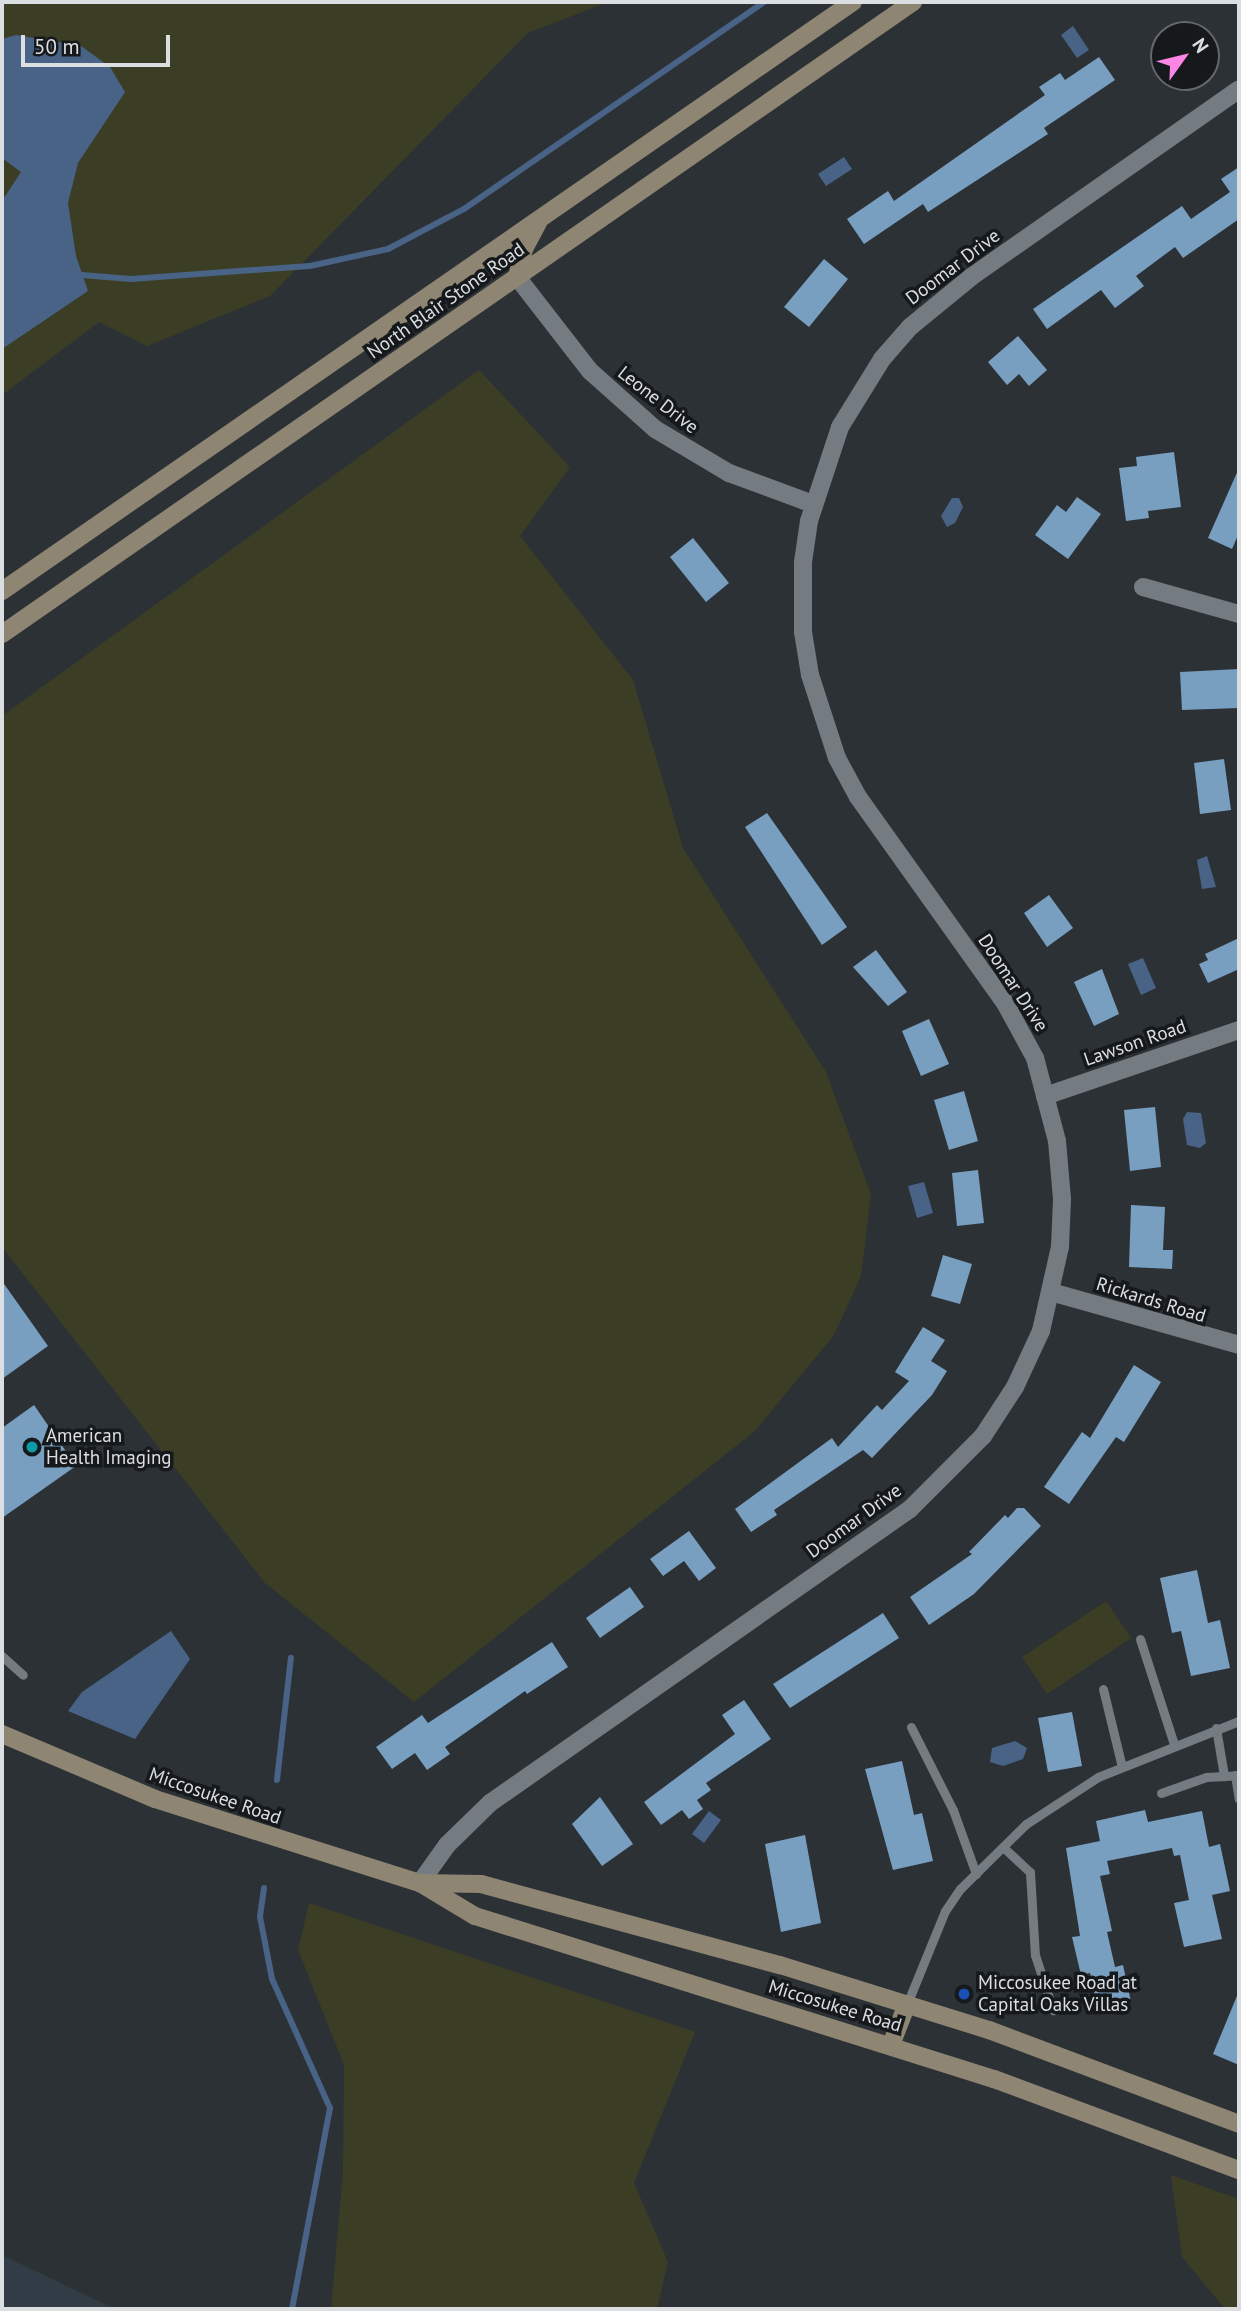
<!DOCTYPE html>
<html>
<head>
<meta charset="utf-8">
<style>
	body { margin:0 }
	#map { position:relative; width:1241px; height:2311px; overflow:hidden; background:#2c3136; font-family:"PT Sans",sans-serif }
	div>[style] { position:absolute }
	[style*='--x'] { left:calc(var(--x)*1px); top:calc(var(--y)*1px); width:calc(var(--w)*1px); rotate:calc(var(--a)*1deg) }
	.built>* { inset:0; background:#313c46 }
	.green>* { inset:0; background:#3b3e24 }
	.water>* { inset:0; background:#486386 }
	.stream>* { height:6px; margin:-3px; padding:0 3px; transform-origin:3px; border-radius:3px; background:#486386 }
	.building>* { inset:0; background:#799fc0 }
	.lane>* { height:9px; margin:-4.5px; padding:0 4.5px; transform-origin:4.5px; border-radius:4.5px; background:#747b81 }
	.street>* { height:18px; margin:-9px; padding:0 9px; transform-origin:9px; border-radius:9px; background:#747b81 }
	.secondary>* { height:18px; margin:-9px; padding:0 9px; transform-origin:9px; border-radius:9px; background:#8e8572 }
	.dots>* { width:19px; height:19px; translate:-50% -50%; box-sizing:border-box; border:4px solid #16191b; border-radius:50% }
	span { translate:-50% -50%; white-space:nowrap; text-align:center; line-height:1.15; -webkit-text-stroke:7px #16191b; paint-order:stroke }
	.street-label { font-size:19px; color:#dbdfe2 }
	.poi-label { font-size:19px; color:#dbdfe2 }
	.left { translate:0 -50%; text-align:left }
	.frame { position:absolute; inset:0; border:4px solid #dbdfe2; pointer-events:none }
	.north { position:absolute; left:1150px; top:21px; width:70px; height:70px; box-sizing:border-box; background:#16191b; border:2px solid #65686b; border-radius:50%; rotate:56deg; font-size:19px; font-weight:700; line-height:28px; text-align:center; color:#dbdfe2 }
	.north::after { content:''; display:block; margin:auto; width:24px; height:32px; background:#fb86e5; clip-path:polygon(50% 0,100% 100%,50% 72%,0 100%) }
	.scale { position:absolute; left:21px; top:35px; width:149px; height:32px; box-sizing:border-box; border:4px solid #dbdfe2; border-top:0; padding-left:9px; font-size:21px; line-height:24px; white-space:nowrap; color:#dbdfe2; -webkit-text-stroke:5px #16191b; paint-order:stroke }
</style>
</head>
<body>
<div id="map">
	<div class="built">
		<i style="clip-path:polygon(2px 2255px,115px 2309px,2px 2309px)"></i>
	</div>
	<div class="green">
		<i style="clip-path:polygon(2px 2px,608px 2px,528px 33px,270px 296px,147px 346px,99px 322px,2px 395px)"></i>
		<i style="clip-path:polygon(479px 370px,570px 467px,520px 536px,633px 680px,683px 848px,826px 1072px,871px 1194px,861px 1276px,834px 1335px,755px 1431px,414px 1702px,265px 1583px,2px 1247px,2px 716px)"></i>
		<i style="clip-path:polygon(1106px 1601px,1131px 1638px,1047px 1694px,1022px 1657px)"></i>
		<i style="clip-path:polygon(309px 1903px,695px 2032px,634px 2183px,668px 2262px,657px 2309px,331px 2309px,343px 2172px,344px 2065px,298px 1950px)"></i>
		<i style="clip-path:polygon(1171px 2175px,1239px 2199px,1239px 2309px,1225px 2309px,1182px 2257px)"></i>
	</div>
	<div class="water">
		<i style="clip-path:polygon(1073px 26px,1089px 50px,1077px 58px,1061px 35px)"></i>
		<i style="clip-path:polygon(16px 35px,81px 46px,110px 67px,125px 92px,78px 163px,68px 203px,76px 256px,88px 291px,2px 349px,2px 201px,21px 172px,2px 158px,2px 39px)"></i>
		<i style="clip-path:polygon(844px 157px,852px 169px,826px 186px,818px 174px)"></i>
		<i style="clip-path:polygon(952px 498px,959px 498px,963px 507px,955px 523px,947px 527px,941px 516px)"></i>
		<i style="clip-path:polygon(1207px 856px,1216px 887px,1202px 889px,1197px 860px)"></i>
		<i style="clip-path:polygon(1143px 958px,1156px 988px,1141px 995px,1128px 964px)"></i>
		<i style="clip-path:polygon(1187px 1112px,1201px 1113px,1206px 1143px,1200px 1148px,1187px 1145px,1183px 1119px)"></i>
		<i style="clip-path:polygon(924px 1182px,933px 1213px,917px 1218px,908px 1186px)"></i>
		<i style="clip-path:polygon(171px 1631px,190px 1659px,135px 1739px,68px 1711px,82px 1692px)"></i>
		<i style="clip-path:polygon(1015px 1741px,1027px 1748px,1023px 1759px,1003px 1766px,990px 1762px,992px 1748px)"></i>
		<i style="clip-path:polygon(709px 1811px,721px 1820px,704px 1843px,692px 1834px)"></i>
	</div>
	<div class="stream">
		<i style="--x:82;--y:275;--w:49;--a:4.7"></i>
		<i style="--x:131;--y:279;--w:179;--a:-4.2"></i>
		<i style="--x:310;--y:266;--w:80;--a:-12.3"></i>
		<i style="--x:388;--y:249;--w:86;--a:-27.8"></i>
		<i style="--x:464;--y:209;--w:364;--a:-34.6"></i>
		<i style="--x:277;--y:1780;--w:123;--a:-83.5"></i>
		<i style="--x:264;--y:1888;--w:29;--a:98"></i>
		<i style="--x:260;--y:1917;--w:63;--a:79"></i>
		<i style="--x:272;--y:1979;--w:141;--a:65.8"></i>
		<i style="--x:330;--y:2108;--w:205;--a:100.7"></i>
	</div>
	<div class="building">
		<i style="clip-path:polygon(1099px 57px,1115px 80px,1044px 128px,1048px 134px,928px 212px,923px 204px,864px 244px,847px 219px,888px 191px,894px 201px,1045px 95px,1039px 87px,1060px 73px,1065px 80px)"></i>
		<i style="clip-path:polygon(1239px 167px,1239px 219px,1183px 258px,1175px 247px,1136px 276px,1144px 286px,1115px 308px,1101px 290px,1047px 329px,1033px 309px,1182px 206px,1191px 219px,1230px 192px,1221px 179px)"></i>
		<i style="clip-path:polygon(824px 259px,848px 279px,809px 327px,784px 307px)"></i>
		<i style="clip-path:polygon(1018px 336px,1047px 370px,1029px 386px,1019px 374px,1007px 385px,988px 362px)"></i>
		<i style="clip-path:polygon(1174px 452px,1181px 507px,1148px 511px,1149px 518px,1126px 521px,1119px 468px,1137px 466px,1136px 457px)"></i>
		<i style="clip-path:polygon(1239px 468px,1239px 533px,1232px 549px,1208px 538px)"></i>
		<i style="clip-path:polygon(1077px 497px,1101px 514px,1068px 559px,1035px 535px,1057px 505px,1066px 512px)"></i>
		<i style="clip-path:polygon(693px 538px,729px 583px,706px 602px,670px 557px)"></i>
		<i style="clip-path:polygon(1239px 669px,1239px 708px,1182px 710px,1180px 672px)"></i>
		<i style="clip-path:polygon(1224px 759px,1231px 810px,1200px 814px,1194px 763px)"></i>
		<i style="clip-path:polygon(767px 813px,847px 927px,822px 945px,745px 827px)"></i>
		<i style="clip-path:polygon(1049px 895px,1073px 928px,1047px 947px,1024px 913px)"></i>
		<i style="clip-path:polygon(1239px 938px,1239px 969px,1208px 983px,1199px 964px,1208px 960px,1205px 954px)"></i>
		<i style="clip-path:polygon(876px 950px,907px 992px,888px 1006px,853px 967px)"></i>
		<i style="clip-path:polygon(1102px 969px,1119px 1014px,1094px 1026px,1074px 982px)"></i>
		<i style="clip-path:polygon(929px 1019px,949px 1064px,921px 1076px,902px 1031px)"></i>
		<i style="clip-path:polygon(964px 1091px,978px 1141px,949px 1150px,934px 1100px)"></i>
		<i style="clip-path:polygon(1155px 1107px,1161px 1167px,1130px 1171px,1124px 1110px)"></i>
		<i style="clip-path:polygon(978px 1170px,984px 1223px,957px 1226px,952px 1173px)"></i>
		<i style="clip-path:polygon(1131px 1205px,1165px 1207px,1163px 1250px,1173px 1250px,1172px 1269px,1129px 1267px)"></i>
		<i style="clip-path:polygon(943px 1255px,972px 1264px,960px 1304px,931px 1296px)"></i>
		<i style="clip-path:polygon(2px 1281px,48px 1346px,2px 1379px)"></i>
		<i style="clip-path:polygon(923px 1327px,945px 1340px,931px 1361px,947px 1371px,932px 1395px,872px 1458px,863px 1450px,774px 1510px,777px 1515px,751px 1532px,735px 1509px,832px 1438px,838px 1447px,877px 1405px,882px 1410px,909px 1381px,895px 1372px)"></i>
		<i style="clip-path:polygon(1134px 1365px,1161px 1382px,1124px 1442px,1116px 1437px,1069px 1504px,1044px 1487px,1082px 1432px,1090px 1438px)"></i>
		<i style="clip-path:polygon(34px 1405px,76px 1466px,2px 1518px,2px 1428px)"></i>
		<i style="clip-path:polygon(1017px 1508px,1024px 1508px,1041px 1526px,974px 1594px,929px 1625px,910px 1597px,972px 1554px,969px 1552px,1005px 1515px,1008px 1518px)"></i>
		<i style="clip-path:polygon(689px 1531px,716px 1568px,699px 1581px,684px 1561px,663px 1576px,650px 1559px)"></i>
		<i style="clip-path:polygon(1197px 1570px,1208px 1623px,1220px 1620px,1230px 1668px,1191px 1676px,1181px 1631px,1172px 1633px,1160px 1578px)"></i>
		<i style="clip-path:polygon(630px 1587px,644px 1607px,600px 1638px,586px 1618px)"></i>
		<i style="clip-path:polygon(883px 1613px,899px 1638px,790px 1708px,773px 1684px)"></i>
		<i style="clip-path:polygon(552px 1642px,568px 1667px,527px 1694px,525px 1691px,445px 1747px,450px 1754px,427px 1770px,415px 1753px,392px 1769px,376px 1747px,422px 1715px,428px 1723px)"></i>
		<i style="clip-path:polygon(744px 1700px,771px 1739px,706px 1783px,711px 1790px,697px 1800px,703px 1809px,689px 1819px,682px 1810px,661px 1825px,644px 1802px,735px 1734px,722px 1715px)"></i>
		<i style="clip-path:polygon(1072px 1712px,1082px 1766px,1048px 1772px,1038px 1718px)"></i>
		<i style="clip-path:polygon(902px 1761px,914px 1815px,922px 1813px,933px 1861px,893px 1870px,865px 1769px)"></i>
		<i style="clip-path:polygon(600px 1797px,633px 1844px,602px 1866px,572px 1824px)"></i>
		<i style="clip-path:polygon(1145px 1810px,1148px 1822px,1202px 1811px,1209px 1847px,1220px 1844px,1230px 1891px,1212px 1895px,1222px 1939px,1184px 1947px,1174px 1903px,1189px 1900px,1180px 1855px,1174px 1856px,1172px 1848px,1107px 1861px,1110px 1874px,1100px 1876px,1112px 1931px,1107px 1932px,1115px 1967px,1123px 1965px,1131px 2002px,1098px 2009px,1090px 1973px,1081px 1975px,1072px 1937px,1080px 1936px,1066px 1848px,1100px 1841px,1096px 1821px)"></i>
		<i style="clip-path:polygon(805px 1835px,821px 1923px,781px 1932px,765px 1844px)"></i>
		<i style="clip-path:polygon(1239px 1991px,1239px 2065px,1213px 2054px)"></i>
	</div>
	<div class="lane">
		<i style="--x:1140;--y:1639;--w:110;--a:72.1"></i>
		<i style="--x:2;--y:1656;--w:28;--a:42"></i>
		<i style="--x:1103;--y:1689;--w:80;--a:76.3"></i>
		<i style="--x:911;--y:1727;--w:93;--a:63.2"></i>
		<i style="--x:953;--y:1810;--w:68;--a:70.2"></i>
		<i style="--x:1216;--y:1728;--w:49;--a:80.5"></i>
		<i style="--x:1235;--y:1775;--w:24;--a:81"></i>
		<i style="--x:1161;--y:1793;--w:48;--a:-19.6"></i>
		<i style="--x:1206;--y:1777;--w:33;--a:-3"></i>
		<i style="--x:1003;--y:1847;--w:37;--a:43"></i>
		<i style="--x:1030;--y:1872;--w:83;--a:86.6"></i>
		<i style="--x:1035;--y:1955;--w:58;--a:71.9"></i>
		<i style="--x:907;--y:2004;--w:100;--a:-67.8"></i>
		<i style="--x:945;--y:1911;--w:27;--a:-56"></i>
		<i style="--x:960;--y:1889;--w:93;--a:-44.6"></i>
		<i style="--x:1026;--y:1824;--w:86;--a:-33.1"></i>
		<i style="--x:1098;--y:1777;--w:152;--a:-21.7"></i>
	</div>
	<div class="street">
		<i style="--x:517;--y:277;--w:119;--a:52.2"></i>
		<i style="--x:590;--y:371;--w:87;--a:41.7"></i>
		<i style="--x:655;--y:429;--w:86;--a:30.7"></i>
		<i style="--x:729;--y:473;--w:90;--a:20.3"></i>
		<i style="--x:1143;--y:587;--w:100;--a:15.7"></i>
		<i style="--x:1045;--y:1096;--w:205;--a:-18.8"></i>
		<i style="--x:1051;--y:1292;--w:195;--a:15.7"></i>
		<i style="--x:420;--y:1883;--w:47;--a:-54.6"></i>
		<i style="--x:447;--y:1845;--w:60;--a:-44.3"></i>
		<i style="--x:490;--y:1803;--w:513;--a:-34.99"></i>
		<i style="--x:910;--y:1509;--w:103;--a:-45"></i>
		<i style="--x:983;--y:1436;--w:59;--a:-56.9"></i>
		<i style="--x:1015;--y:1387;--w:62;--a:-65.1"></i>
		<i style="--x:1041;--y:1331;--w:86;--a:-77.3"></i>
		<i style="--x:1060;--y:1247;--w:48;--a:-87.6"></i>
		<i style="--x:1062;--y:1199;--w:58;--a:-94.9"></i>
		<i style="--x:1057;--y:1141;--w:86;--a:-104.8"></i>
		<i style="--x:1035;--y:1058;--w:63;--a:-118.6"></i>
		<i style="--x:1005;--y:1003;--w:253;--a:-125.5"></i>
		<i style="--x:858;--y:797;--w:44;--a:-118.3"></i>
		<i style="--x:837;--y:758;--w:87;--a:-108"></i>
		<i style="--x:810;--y:675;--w:44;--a:-99.2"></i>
		<i style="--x:803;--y:632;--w:70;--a:-90"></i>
		<i style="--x:803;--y:562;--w:41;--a:-81.7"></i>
		<i style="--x:809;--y:521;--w:99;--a:-71.7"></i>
		<i style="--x:840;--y:427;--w:80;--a:-58.3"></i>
		<i style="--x:882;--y:359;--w:43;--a:-48.8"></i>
		<i style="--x:910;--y:327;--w:79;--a:-39.3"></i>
		<i style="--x:971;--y:277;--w:327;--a:-35"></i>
	</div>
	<div class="secondary">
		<i style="--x:517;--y:277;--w:29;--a:-76"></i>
		<i style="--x:524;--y:249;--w:32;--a:-62"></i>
		<i style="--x:2;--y:591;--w:1035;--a:-34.69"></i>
		<i style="--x:2;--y:634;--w:1109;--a:-34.75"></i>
		<i style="--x:2;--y:1734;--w:166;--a:23"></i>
		<i style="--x:155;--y:1799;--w:278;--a:17.6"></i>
		<i style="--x:420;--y:1883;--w:64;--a:31"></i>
		<i style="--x:475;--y:1916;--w:544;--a:17.44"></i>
		<i style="--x:994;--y:2079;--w:261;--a:20.4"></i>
		<i style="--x:420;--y:1883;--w:61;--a:0.9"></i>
		<i style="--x:481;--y:1884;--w:310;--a:15.2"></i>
		<i style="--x:780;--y:1965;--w:219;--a:17.3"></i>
		<i style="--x:989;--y:2030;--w:267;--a:20.6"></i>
		<i style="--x:891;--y:2045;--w:44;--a:-68.7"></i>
	</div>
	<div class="dots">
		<i style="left:32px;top:1447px;background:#0f9aa8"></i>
		<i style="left:964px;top:1994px;background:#1a4fb4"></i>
	</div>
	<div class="street-label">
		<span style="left:953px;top:267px;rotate:-37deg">Doomar Drive</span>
		<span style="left:446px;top:301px;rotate:-35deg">North Blair Stone Road</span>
		<span style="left:658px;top:400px;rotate:38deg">Leone Drive</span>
		<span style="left:1013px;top:983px;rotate:57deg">Doomar Drive</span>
		<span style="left:1135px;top:1043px;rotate:-19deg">Lawson Road</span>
		<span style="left:1151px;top:1300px;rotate:17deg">Rickards Road</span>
		<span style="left:854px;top:1521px;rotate:-36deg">Doomar Drive</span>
		<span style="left:215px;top:1796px;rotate:19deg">Miccosukee Road</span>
		<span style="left:835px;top:2006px;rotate:17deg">Miccosukee Road</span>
	</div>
	<div class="poi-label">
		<span class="left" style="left:46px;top:1447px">American<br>Health Imaging</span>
		<span class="left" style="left:978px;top:1994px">Miccosukee Road at<br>Capital Oaks Villas</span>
	</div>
	<div class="frame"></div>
	<div class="north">N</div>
	<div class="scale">50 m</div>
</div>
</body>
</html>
